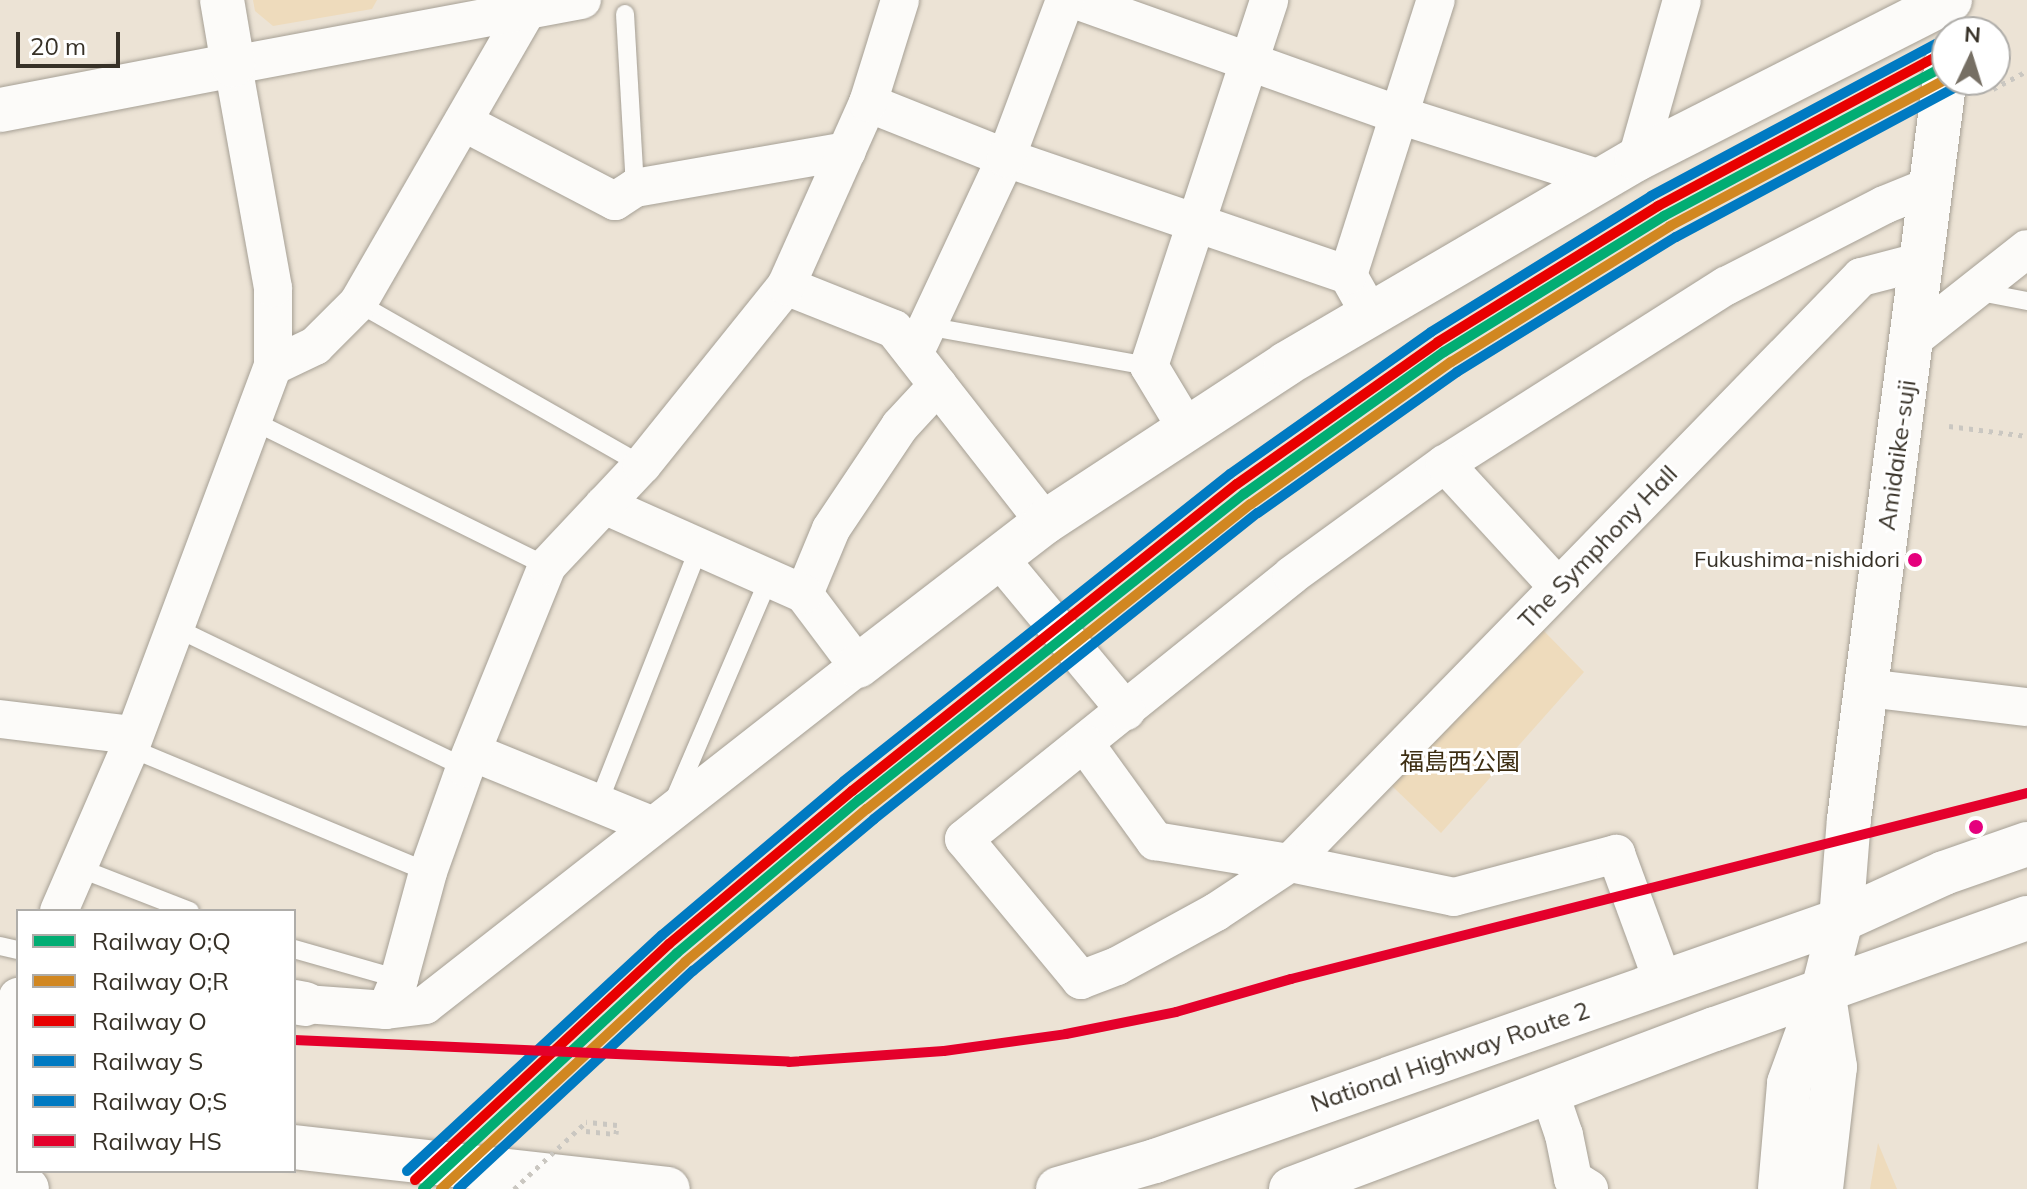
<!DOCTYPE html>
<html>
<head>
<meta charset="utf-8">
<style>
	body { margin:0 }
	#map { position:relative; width:2027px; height:1189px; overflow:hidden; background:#ece3d5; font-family:Mulish,"Noto Sans JP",sans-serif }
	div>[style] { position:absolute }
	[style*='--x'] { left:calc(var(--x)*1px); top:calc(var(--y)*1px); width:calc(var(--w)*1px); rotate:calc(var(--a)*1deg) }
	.green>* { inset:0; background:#eedbbc }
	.path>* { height:5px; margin-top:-2.5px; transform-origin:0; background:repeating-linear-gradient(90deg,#cac7c1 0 4px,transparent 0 10px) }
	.roads { filter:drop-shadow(0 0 2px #a6a095) drop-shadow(0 0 2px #a6a095) }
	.lane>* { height:18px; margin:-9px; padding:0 9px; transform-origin:9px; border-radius:9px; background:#fcfbf9 }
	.street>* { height:38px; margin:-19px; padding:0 19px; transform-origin:19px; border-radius:19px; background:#fcfbf9 }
	.secondary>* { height:44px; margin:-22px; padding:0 22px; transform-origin:22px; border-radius:22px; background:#fcfbf9 }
	.highway>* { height:44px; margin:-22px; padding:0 22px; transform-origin:22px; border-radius:22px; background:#fcfbf9 }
	.path-bridge>* { height:5px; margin-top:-2.5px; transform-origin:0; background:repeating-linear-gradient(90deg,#cac7c1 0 4px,transparent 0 10px) }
	.rail-1>* { height:10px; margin:-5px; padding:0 5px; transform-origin:5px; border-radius:5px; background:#02ad73 }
	.rail-2>* { height:10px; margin:-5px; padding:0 5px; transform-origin:5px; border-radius:5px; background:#d18721 }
	.rail-3>* { height:10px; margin:-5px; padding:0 5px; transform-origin:5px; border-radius:5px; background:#e80000 }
	.rail-4>* { height:10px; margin:-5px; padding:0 5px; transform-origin:5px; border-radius:5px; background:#007ac2 }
	.rail-5>* { height:10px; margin:-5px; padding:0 5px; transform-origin:5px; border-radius:5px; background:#007ac2 }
	.rail-6>* { height:10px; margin:-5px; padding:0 5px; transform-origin:5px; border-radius:5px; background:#e4002b }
	.dots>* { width:22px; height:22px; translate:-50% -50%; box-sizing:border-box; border:4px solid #fff; border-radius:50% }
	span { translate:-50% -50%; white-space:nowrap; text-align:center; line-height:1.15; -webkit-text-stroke:6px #fff; paint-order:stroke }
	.bus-label { font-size:22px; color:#373127 }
	.right { translate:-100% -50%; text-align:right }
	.street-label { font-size:24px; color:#373127 }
	.park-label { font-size:24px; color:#3d2e12 }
	.legend { position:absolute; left:16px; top:909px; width:280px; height:264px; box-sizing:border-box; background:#fff; border:2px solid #afada9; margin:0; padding:10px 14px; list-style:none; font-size:24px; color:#373127 }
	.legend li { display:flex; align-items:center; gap:16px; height:40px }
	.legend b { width:40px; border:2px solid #afada9 }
	.north { position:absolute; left:1931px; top:16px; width:80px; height:80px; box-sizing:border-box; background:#fff; border:2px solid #afada9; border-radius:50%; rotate:4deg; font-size:22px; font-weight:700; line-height:32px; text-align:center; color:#373127 }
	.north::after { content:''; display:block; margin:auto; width:28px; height:36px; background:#766f64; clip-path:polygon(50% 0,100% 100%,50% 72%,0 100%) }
	.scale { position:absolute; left:16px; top:32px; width:104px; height:36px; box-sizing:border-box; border:4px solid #373127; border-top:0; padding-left:10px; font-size:24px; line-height:28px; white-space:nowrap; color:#373127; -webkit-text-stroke:6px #fff; paint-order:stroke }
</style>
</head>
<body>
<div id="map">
	<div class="green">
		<i style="clip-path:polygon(253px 0,377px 0,372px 9px,273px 26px,255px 11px)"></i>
		<i style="clip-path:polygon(1543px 630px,1584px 672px,1441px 833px,1392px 786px)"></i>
		<i style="clip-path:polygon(1878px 1143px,1897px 1189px,1870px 1189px)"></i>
	</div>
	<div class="path">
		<i style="--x:1993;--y:89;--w:38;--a:-28"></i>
		<i style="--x:1949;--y:426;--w:79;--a:7.3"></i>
		<i style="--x:586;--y:1131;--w:30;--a:6"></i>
		<i style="--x:616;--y:1134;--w:9;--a:-84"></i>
		<i style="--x:617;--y:1125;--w:31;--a:-174"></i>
	</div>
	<div class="roads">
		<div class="lane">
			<i style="--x:625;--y:14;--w:174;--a:86.7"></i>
			<i style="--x:1975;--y:291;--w:53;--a:10.9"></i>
			<i style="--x:358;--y:303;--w:327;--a:29.7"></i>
			<i style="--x:926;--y:326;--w:227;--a:10.2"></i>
			<i style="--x:255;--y:422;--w:326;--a:26.3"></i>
			<i style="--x:176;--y:628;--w:321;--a:25.8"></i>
			<i style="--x:130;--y:748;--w:323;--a:22.6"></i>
			<i style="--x:674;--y:800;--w:241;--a:-66.8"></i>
			<i style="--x:598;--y:804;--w:276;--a:-68.5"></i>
			<i style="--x:79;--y:868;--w:119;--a:21.2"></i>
			<i style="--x:0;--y:946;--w:18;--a:13"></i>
			<i style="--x:294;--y:949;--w:109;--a:15.9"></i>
		</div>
		<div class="street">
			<i style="--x:1076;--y:0;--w:346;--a:19.6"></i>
			<i style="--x:1402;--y:116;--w:212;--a:17.6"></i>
			<i style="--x:868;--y:103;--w:149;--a:21.7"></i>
			<i style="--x:1006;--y:158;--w:361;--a:18.9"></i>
			<i style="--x:1348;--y:275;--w:45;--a:60.6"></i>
			<i style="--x:465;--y:123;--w:169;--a:27.5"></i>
			<i style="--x:615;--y:201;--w:24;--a:-33"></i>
			<i style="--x:635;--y:188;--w:215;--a:-9.9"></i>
			<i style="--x:1637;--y:159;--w:165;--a:-74.2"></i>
			<i style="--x:1923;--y:261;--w:64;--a:165.5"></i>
			<i style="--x:1861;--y:277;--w:818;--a:134.26"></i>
			<i style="--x:1290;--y:863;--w:89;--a:146.5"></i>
			<i style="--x:1216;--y:912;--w:113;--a:151.4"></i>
			<i style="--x:1117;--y:966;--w:39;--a:159"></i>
			<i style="--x:1081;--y:980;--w:183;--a:-129.7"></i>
			<i style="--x:964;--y:839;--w:421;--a:-38.8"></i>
			<i style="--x:1292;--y:575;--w:189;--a:-36"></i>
			<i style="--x:1445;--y:464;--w:333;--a:-32.4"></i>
			<i style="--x:1726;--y:286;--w:178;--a:-27.1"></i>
			<i style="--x:1884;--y:205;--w:51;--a:-22"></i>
			<i style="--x:1348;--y:275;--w:289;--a:-72.3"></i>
			<i style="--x:786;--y:286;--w:116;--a:21.7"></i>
			<i style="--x:894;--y:329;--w:245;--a:52"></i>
			<i style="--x:1913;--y:339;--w:145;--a:-38.3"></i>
			<i style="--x:914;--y:354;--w:217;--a:-64.9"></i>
			<i style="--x:1006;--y:158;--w:169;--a:-69.5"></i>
			<i style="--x:273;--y:366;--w:47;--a:-25.5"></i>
			<i style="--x:315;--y:346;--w:61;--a:-45"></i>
			<i style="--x:358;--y:303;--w:338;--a:-60"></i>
			<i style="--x:1187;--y:429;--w:74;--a:-121.1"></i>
			<i style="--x:1149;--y:366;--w:385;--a:-71.8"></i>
			<i style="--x:1445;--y:464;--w:167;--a:47.4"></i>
			<i style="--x:999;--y:558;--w:199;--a:50.3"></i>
			<i style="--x:804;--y:594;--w:70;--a:-67.4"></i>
			<i style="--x:831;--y:529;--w:124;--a:-56.2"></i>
			<i style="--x:900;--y:426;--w:56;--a:-47.2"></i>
			<i style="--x:1867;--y:688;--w:161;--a:6.8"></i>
			<i style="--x:0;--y:719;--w:134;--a:6.9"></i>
			<i style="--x:1085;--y:744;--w:120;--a:54.2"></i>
			<i style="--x:1155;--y:841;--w:137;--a:9.3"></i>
			<i style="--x:1290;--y:863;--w:167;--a:11.7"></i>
			<i style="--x:1454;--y:897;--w:168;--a:-14.9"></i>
			<i style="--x:1616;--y:854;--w:136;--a:69.8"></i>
			<i style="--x:472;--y:752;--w:193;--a:22.2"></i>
			<i style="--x:59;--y:911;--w:178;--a:-66.5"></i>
			<i style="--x:130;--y:748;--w:408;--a:-69.5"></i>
			<i style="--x:273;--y:366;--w:78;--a:-90"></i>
			<i style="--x:273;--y:288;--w:227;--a:-100.2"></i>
			<i style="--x:233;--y:65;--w:355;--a:-10.6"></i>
			<i style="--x:305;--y:1004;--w:81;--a:4.2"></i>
			<i style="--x:386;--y:1010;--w:39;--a:-7"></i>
			<i style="--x:425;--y:1005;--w:550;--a:-38.06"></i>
			<i style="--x:858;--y:666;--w:90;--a:-126.9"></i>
			<i style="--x:804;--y:594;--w:219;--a:-156"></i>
			<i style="--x:386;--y:1010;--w:34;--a:-67"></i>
			<i style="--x:399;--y:979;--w:111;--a:-74.8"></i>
			<i style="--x:428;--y:872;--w:110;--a:-70.4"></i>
			<i style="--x:465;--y:768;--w:218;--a:-67.9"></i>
			<i style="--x:547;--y:566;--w:139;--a:-46.8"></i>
			<i style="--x:642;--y:465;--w:230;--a:-51.2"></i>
			<i style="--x:786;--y:286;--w:201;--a:-65.9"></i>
			<i style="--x:868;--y:103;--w:108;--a:-72.7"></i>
			<i style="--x:1549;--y:1091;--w:46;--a:71.2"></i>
			<i style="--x:1564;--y:1135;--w:45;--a:78.4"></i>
			<i style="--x:1573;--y:1179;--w:19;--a:32"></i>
			<i style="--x:0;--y:1179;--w:183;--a:-84.4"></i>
		</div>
		<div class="secondary">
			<i style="--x:0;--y:110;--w:237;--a:-10.9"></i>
			<i style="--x:233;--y:65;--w:66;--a:-99.6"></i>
			<i style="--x:858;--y:666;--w:236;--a:-37.6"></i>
			<i style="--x:1045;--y:522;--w:288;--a:-33.2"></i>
			<i style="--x:1286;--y:364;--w:406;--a:-30.3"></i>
			<i style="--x:1637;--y:159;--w:351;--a:-26.9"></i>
			<i style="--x:294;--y:1002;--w:11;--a:10"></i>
			<i style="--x:1780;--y:1189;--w:106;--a:-85.1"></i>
			<i style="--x:1789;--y:1083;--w:99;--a:-69.9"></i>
			<i style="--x:1823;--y:990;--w:72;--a:-75.6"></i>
			<i style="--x:1841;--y:920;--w:101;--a:-85.5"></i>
			<i style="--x:1849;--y:819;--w:764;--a:-82.63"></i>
			<i style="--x:1821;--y:1189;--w:123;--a:-83.5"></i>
			<i style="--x:1835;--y:1067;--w:71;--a:-98.9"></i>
		</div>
		<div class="highway">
			<i style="--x:0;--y:1113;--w:18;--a:6"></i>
			<i style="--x:294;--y:1147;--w:376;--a:6.4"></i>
			<i style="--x:0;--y:1186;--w:27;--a:6"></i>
			<i style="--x:1058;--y:1189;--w:101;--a:-16.1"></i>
			<i style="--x:1155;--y:1161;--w:727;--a:-19.36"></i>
			<i style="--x:1841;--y:920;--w:113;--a:-24.5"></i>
			<i style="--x:1944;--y:873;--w:88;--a:-19.3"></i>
			<i style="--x:1291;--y:1189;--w:453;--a:-20.7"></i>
			<i style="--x:1715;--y:1029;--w:331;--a:-19.6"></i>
		</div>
	</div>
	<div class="path-bridge">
		<i style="--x:514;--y:1189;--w:98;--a:-42.9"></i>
	</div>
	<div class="rail-1">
		<i style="--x:423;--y:1189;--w:347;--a:-42.9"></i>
		<i style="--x:677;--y:953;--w:238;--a:-40.1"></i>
		<i style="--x:859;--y:800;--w:492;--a:-38.5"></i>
		<i style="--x:1244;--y:494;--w:245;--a:-35.4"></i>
		<i style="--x:1444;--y:352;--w:259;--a:-31.7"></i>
		<i style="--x:1664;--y:216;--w:321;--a:-28.1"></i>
	</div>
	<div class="rail-2">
		<i style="--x:441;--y:1189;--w:333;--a:-42.9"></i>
		<i style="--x:685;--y:962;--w:238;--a:-40.1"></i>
		<i style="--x:867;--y:809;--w:490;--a:-38.5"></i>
		<i style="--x:1251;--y:504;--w:245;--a:-35.4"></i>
		<i style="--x:1451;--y:362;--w:258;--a:-31.8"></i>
		<i style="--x:1670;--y:226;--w:314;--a:-28"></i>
	</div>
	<div class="rail-3">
		<i style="--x:415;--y:1180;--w:347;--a:-42.9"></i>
		<i style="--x:669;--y:944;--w:239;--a:-39.9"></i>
		<i style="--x:852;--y:791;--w:492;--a:-38.6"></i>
		<i style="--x:1237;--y:484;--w:246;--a:-35.2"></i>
		<i style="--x:1438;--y:342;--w:259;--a:-31.7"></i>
		<i style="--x:1658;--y:206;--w:321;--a:-28.2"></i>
	</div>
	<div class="rail-4">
		<i style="--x:458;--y:1189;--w:321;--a:-42.9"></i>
		<i style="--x:693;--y:971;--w:236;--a:-40"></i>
		<i style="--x:874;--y:819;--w:491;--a:-38.6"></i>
		<i style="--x:1258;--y:513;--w:244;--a:-35.3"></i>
		<i style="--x:1457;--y:372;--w:257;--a:-31.7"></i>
		<i style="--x:1676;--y:237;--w:320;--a:-28.2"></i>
	</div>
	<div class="rail-5">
		<i style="--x:407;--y:1171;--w:347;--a:-42.8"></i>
		<i style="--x:662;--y:935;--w:238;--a:-40.2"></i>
		<i style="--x:844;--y:781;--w:493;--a:-38.5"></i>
		<i style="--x:1230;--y:474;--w:246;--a:-35.2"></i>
		<i style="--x:1431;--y:332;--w:259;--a:-31.7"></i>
		<i style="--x:1651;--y:196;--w:323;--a:-28.1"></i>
	</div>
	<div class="rail-6">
		<i style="--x:294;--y:1040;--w:495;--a:2.5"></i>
		<i style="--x:789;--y:1062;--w:155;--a:-4.1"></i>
		<i style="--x:944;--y:1051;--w:123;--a:-7.9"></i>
		<i style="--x:1066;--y:1034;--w:112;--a:-11.3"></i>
		<i style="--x:1176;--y:1012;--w:120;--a:-16"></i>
		<i style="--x:1291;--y:979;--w:759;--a:-14.18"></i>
	</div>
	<div class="dots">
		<i style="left:1915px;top:560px;background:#e5007d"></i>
		<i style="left:1976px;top:827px;background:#e5007d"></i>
	</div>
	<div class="bus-label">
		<span class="right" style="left:1900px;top:560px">Fukushima-nishidori</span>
	</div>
	<div class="street-label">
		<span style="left:1897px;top:455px;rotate:-82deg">Amidaike-suji</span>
		<span style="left:1598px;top:547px;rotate:-46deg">The Symphony Hall</span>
		<span style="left:1450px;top:1057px;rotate:-19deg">National Highway Route 2</span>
	</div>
	<div class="park-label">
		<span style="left:1460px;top:762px">福島西公園</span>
	</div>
	<ul class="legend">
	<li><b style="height:10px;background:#02ad73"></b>Railway O;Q</li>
	<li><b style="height:10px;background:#d18721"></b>Railway O;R</li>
	<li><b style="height:10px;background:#e80000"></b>Railway O</li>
	<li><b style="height:10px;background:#007ac2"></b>Railway S</li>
	<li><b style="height:10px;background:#007ac2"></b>Railway O;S</li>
	<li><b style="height:10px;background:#e4002b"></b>Railway HS</li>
	</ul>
	<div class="north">N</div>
	<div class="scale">20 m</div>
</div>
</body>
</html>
